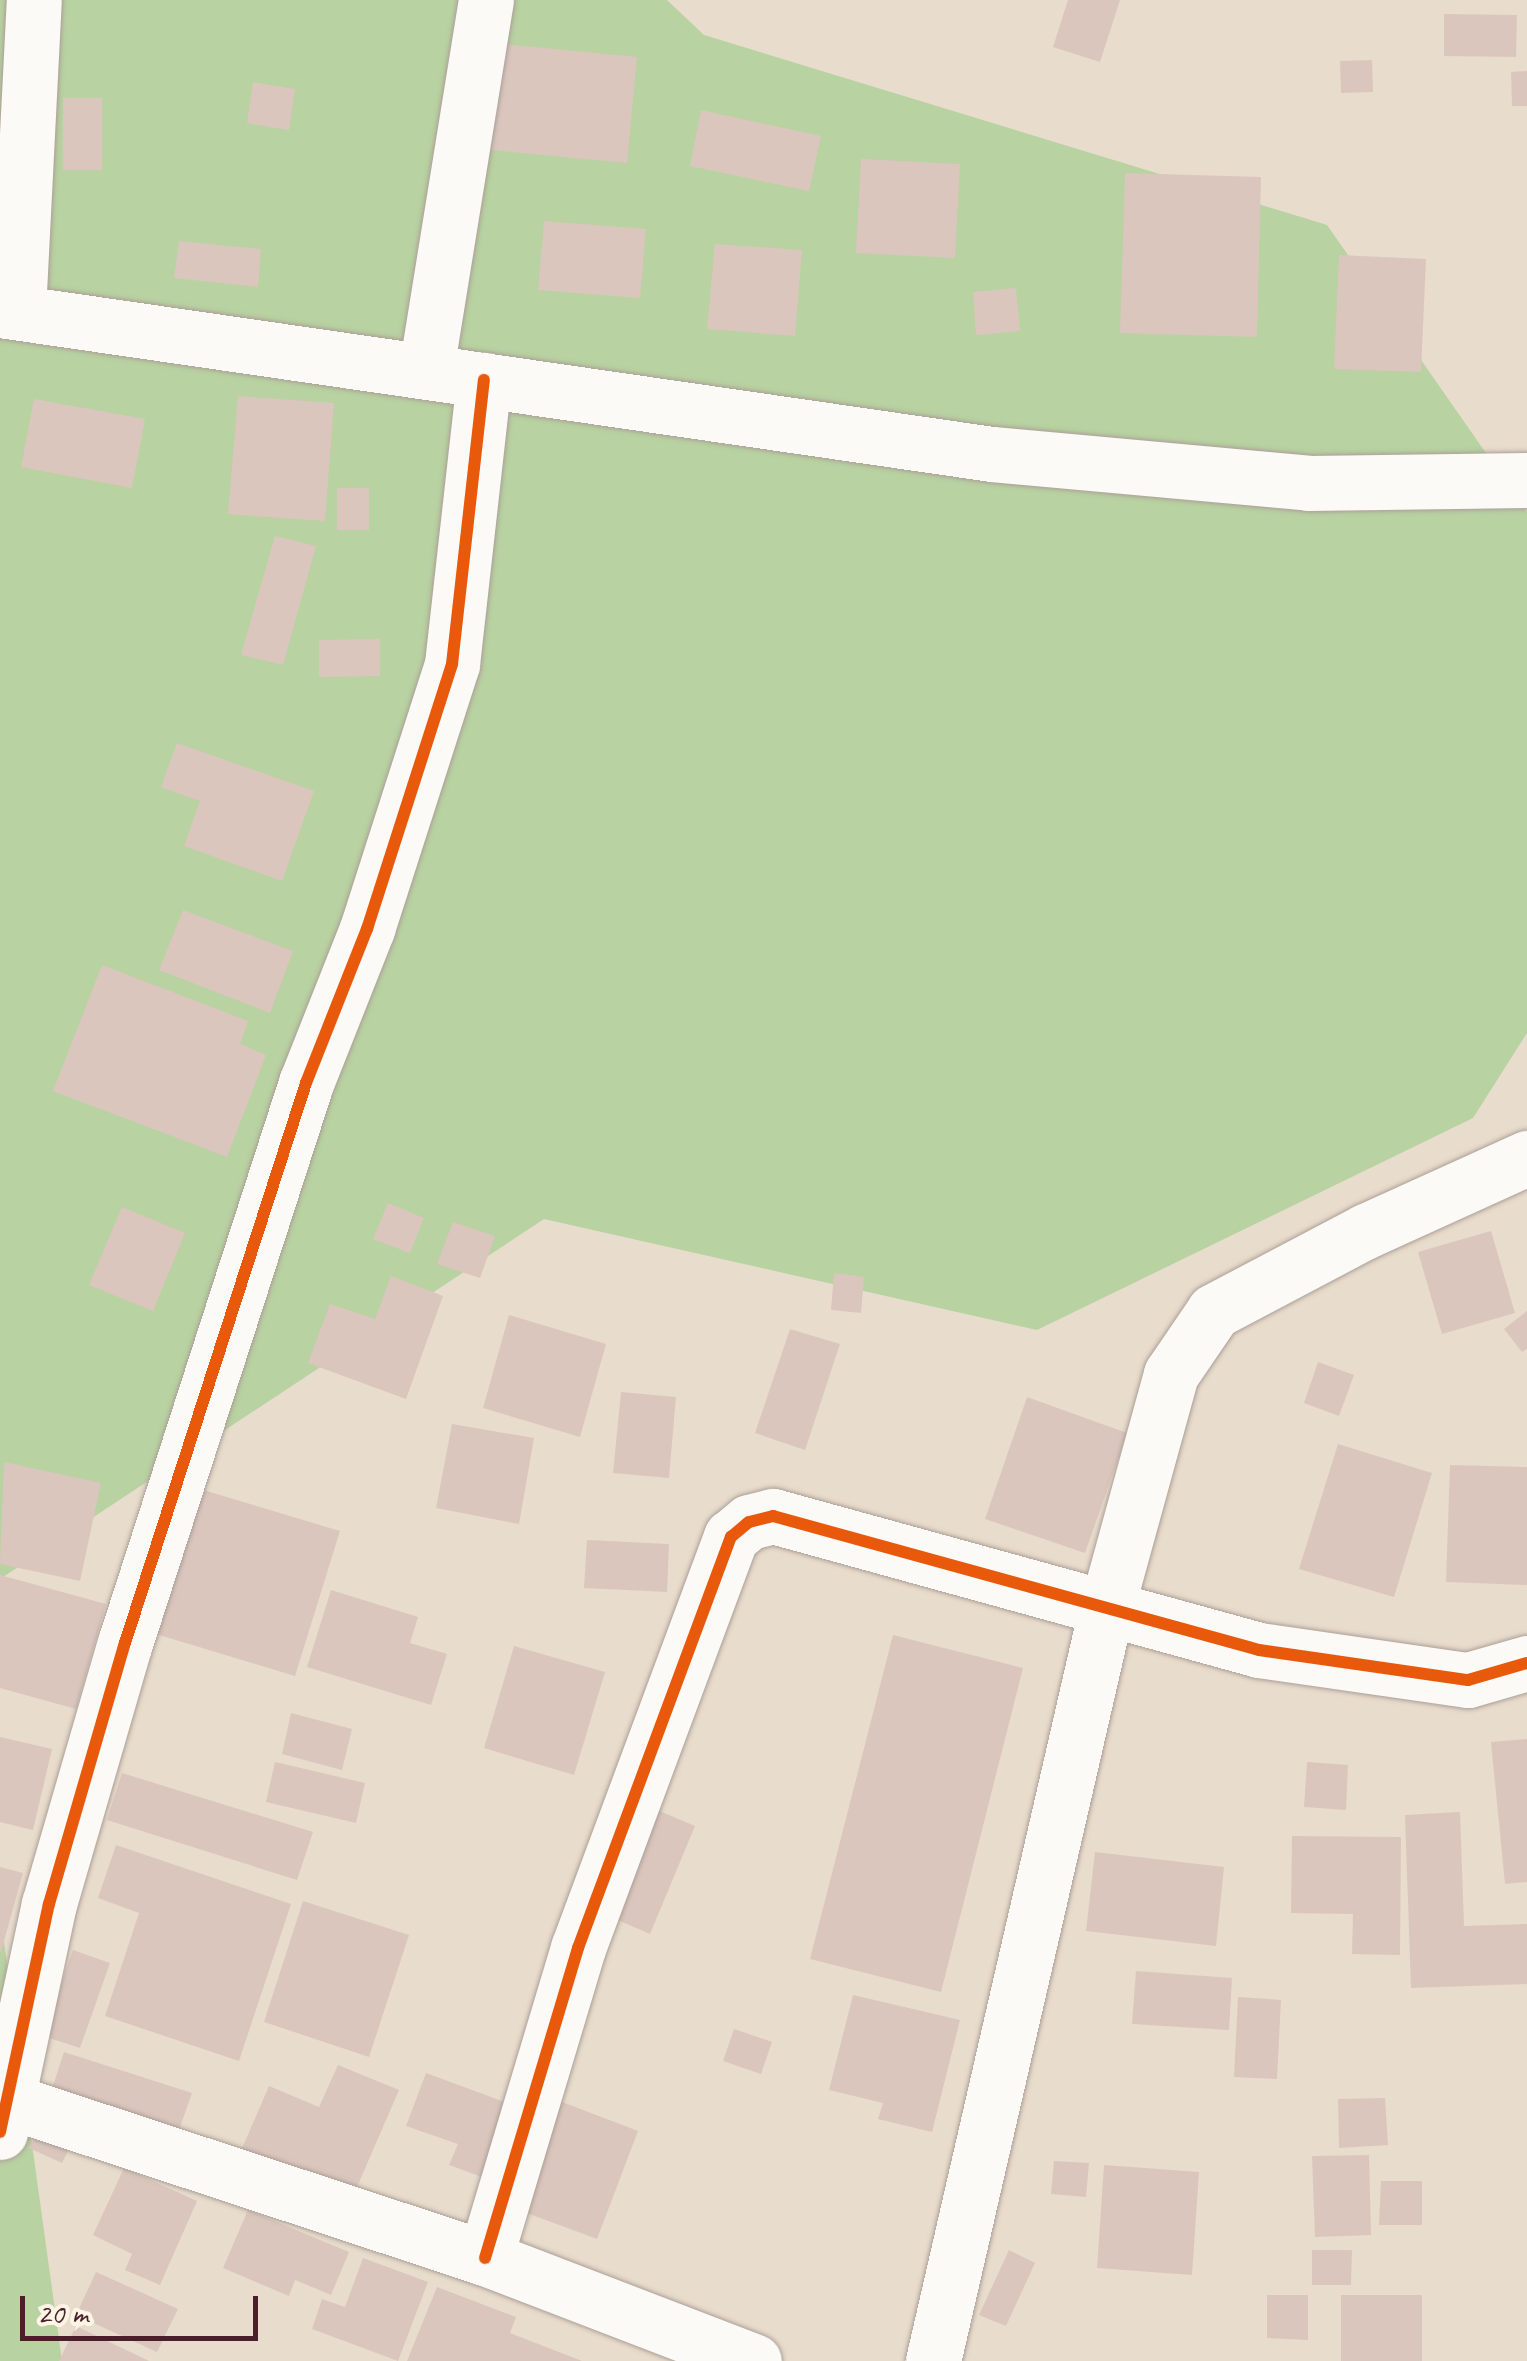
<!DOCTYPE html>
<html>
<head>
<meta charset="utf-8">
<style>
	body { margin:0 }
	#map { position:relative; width:1527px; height:2361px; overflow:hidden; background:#e8dccc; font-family:Caveat,sans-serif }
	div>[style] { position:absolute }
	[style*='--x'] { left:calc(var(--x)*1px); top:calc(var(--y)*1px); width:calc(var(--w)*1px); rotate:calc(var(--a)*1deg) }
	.green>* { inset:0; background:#b8d2a1 }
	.building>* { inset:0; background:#dbc6bd }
	.roads { filter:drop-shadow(0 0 2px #ab9f97) drop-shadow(0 0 2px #ab9f97) }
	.minor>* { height:55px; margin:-27.5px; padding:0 27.5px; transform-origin:27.5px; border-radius:27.5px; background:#fcfaf7 }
	.cycleway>* { height:12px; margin:-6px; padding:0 6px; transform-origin:6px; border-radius:6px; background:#e8590c }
	span { translate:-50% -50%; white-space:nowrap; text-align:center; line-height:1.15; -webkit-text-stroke:9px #fcf5e5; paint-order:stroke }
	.scale { position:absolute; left:20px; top:2296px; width:238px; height:45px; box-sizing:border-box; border:5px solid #4a1f2b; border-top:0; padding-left:12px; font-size:30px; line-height:35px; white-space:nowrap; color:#4a1f2b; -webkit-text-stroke:8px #fcf5e5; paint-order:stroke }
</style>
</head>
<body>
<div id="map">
	<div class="green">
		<i style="clip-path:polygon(0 0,667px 0,704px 35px,1327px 225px,1527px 512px,1527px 1033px,1473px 1118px,1037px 1330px,544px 1219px,0 1579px)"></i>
		<i style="clip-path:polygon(0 1913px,62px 2361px,0 2361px)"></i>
	</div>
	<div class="building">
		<i style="clip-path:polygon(1068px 0,1120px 0,1100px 62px,1053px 47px)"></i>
		<i style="clip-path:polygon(1444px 14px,1517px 15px,1516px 57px,1444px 56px)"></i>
		<i style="clip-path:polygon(502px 44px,637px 57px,627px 163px,491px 150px)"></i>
		<i style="clip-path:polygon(1372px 60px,1373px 92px,1341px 93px,1340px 61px)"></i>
		<i style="clip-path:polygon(1527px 71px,1527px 106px,1512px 106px,1511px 72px)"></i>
		<i style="clip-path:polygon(253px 82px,295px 89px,289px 130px,247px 123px)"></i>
		<i style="clip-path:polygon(63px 98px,102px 98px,102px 170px,63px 170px)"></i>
		<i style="clip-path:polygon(701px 110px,821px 136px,809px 191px,690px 166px)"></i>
		<i style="clip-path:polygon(861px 159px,960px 164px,955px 258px,856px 253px)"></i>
		<i style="clip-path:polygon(1125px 173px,1261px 177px,1257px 337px,1120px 333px)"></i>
		<i style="clip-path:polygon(544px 221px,646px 229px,640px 298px,538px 290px)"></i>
		<i style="clip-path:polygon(179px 241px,261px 249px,258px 287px,174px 278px)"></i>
		<i style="clip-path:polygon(715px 244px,802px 250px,795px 336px,707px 329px)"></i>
		<i style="clip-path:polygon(1339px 255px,1426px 259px,1421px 372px,1334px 369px)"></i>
		<i style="clip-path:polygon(1016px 288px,1020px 331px,976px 335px,973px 292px)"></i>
		<i style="clip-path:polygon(238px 396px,334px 403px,325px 521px,228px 514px)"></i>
		<i style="clip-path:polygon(34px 399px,145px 419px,132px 488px,21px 467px)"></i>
		<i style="clip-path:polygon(337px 488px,369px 488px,369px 530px,337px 530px)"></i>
		<i style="clip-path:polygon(275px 536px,316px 546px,283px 665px,241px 655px)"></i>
		<i style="clip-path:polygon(380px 639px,380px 676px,319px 677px,319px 640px)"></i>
		<i style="clip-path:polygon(177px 743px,314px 791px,282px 881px,184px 846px,200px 801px,161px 787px)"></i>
		<i style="clip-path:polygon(183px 910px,293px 951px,270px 1013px,159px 970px)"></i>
		<i style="clip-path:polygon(102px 965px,248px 1021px,240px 1044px,266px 1055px,227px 1157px,53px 1091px)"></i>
		<i style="clip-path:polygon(388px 1203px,424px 1218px,410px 1253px,373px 1239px)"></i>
		<i style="clip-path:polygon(122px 1207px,185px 1233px,153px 1311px,89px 1285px)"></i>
		<i style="clip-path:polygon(453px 1222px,495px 1236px,480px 1278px,437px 1264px)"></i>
		<i style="clip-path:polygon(1491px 1231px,1515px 1313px,1442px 1334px,1418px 1252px)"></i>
		<i style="clip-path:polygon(834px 1273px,864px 1277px,861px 1313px,831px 1310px)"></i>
		<i style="clip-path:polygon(391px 1276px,443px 1296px,406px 1399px,308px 1363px,330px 1304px,375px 1319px)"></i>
		<i style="clip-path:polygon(1527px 1311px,1527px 1349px,1522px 1352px,1504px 1329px)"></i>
		<i style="clip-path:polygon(509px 1315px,606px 1344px,580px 1437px,483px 1408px)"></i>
		<i style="clip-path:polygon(790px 1329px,840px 1344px,805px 1450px,755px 1433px)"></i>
		<i style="clip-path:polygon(1318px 1362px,1354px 1375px,1339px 1416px,1304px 1403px)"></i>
		<i style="clip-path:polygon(621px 1392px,676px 1397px,669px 1478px,613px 1473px)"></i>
		<i style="clip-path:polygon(1027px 1397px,1127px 1433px,1085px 1553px,985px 1519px)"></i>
		<i style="clip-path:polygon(452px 1424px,534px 1438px,519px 1524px,436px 1508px)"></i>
		<i style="clip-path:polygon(1338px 1444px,1432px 1473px,1394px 1597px,1299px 1569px)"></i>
		<i style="clip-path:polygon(4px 1462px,101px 1483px,80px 1581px,0 1564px)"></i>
		<i style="clip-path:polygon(1450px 1465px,1527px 1467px,1527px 1585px,1446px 1582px)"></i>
		<i style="clip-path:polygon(200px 1489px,340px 1531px,295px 1676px,156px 1634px)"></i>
		<i style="clip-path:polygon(587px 1540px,669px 1544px,667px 1592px,584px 1588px)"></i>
		<i style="clip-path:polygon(0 1575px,106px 1604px,76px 1709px,0 1688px)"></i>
		<i style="clip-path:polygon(331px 1590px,418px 1617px,410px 1643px,447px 1654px,431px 1705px,307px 1667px)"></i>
		<i style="clip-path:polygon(893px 1635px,1023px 1668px,941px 1992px,810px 1959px)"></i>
		<i style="clip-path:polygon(514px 1646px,605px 1672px,574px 1775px,484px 1748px)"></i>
		<i style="clip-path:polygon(291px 1713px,352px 1729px,342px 1770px,282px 1754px)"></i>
		<i style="clip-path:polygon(0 1737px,52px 1749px,33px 1830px,0 1822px)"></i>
		<i style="clip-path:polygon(1527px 1739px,1527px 1882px,1505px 1884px,1491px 1742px)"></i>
		<i style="clip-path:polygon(275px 1762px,365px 1783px,356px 1823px,266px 1802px)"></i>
		<i style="clip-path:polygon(1307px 1762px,1348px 1765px,1346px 1810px,1304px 1807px)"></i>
		<i style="clip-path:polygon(122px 1773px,313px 1832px,297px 1880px,107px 1820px)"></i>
		<i style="clip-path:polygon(650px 1807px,695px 1826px,650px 1934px,606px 1915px)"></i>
		<i style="clip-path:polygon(1460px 1812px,1464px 1926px,1527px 1924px,1527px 1984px,1411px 1988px,1405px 1815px)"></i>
		<i style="clip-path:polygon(1292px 1836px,1401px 1837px,1400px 1955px,1352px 1954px,1353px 1914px,1291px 1913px)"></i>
		<i style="clip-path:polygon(116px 1845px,291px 1904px,239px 2061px,105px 2016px,139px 1913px,98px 1898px)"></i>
		<i style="clip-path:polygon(1095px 1852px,1224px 1867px,1216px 1946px,1086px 1931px)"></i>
		<i style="clip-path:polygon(0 1867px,23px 1873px,1px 1952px,0 1951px)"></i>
		<i style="clip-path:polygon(303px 1901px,409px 1935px,369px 2057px,264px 2022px)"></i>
		<i style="clip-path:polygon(73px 1950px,110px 1963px,80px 2048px,43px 2036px)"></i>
		<i style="clip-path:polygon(1136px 1971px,1232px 1978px,1229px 2030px,1132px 2024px)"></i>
		<i style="clip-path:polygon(853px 1995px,960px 2020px,932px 2132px,878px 2119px,883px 2103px,829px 2090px)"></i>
		<i style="clip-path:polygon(1238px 1997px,1281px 2000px,1277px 2079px,1234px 2077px)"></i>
		<i style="clip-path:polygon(734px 2029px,772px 2042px,761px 2074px,723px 2061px)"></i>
		<i style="clip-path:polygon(64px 2052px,192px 2093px,179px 2130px,52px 2089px)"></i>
		<i style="clip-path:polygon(338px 2065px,399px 2090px,351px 2201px,240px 2153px,269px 2086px,319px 2107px)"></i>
		<i style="clip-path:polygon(426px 2073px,521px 2108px,493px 2181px,449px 2165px,458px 2144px,406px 2126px)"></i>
		<i style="clip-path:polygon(1385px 2098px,1388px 2145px,1339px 2148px,1338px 2099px)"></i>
		<i style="clip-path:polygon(557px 2100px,638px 2131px,597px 2239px,516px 2209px)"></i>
		<i style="clip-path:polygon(43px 2123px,74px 2139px,62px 2163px,29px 2148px)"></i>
		<i style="clip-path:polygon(1369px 2155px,1371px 2235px,1315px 2237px,1312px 2156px)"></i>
		<i style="clip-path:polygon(1054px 2161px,1089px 2163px,1086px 2197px,1051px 2194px)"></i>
		<i style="clip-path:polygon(1104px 2165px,1199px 2172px,1192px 2275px,1097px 2268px)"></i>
		<i style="clip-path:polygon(124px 2168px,197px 2201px,160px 2285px,125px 2270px,132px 2254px,93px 2235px)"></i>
		<i style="clip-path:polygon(1381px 2181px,1422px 2181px,1422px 2225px,1379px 2225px)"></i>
		<i style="clip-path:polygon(248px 2210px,349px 2252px,331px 2295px,295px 2280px,289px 2296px,223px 2268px)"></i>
		<i style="clip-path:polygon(1009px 2250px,1035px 2263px,1006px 2326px,979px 2315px)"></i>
		<i style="clip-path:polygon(1312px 2250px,1352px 2250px,1351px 2285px,1312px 2285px)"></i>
		<i style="clip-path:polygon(363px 2258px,428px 2282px,398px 2361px,312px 2329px,322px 2299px,345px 2307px)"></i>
		<i style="clip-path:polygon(96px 2272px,178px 2309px,157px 2352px,76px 2315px)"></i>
		<i style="clip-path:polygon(437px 2287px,516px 2317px,510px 2333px,582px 2361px,407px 2361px)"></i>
		<i style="clip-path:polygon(1267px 2295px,1308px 2295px,1308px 2340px,1267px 2338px)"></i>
		<i style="clip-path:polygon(1341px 2295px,1422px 2295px,1422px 2361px,1341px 2361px)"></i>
		<i style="clip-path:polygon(76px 2326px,149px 2361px,59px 2361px)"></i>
	</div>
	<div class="roads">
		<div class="minor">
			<i style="--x:0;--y:310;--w:1002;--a:8.26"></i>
			<i style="--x:992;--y:454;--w:317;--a:5.2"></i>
			<i style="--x:1308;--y:483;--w:219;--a:-0.8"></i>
			<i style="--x:18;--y:312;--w:312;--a:-87.1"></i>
			<i style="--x:426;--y:370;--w:375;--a:-80.8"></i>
			<i style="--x:0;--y:2098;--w:511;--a:18.26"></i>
			<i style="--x:485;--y:2258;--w:288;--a:21"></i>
			<i style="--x:0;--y:2132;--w:233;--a:-77.9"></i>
			<i style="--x:49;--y:1904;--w:272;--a:-73.8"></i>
			<i style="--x:125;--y:1643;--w:589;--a:-72.09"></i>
			<i style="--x:306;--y:1083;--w:166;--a:-68.4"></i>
			<i style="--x:367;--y:929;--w:278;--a:-72.2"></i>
			<i style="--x:452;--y:664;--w:286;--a:-83.6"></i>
			<i style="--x:485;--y:2258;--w:324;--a:-73.3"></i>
			<i style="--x:578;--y:1948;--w:439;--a:-69.6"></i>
			<i style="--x:731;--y:1537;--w:23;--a:-40"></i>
			<i style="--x:749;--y:1522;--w:25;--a:-14"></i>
			<i style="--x:773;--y:1516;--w:504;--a:15.41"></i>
			<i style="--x:1259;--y:1650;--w:211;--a:8.2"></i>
			<i style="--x:1468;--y:1680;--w:61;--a:-16.1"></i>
			<i style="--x:933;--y:2361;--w:771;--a:-77.03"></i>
			<i style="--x:1106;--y:1610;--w:245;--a:-74.6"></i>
			<i style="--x:1171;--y:1374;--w:76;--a:-55.7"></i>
			<i style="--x:1214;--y:1311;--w:172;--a:-27.8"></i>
			<i style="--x:1366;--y:1231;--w:177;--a:-24.4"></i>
		</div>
	</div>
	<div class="cycleway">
		<i style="--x:0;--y:2132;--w:233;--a:-77.9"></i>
		<i style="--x:49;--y:1904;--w:272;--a:-73.8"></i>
		<i style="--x:125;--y:1643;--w:589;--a:-72.09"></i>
		<i style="--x:306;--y:1083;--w:166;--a:-68.4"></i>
		<i style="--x:367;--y:929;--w:278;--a:-72.2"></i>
		<i style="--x:452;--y:664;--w:286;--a:-83.6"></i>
		<i style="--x:485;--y:2258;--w:324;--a:-73.3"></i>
		<i style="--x:578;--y:1948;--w:439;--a:-69.6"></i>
		<i style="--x:731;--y:1537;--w:23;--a:-40"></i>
		<i style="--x:749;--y:1522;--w:25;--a:-14"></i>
		<i style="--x:773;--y:1516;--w:504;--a:15.41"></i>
		<i style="--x:1259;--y:1650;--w:211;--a:8.2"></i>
		<i style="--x:1468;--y:1680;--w:61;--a:-16.1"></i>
	</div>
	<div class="scale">20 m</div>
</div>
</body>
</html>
